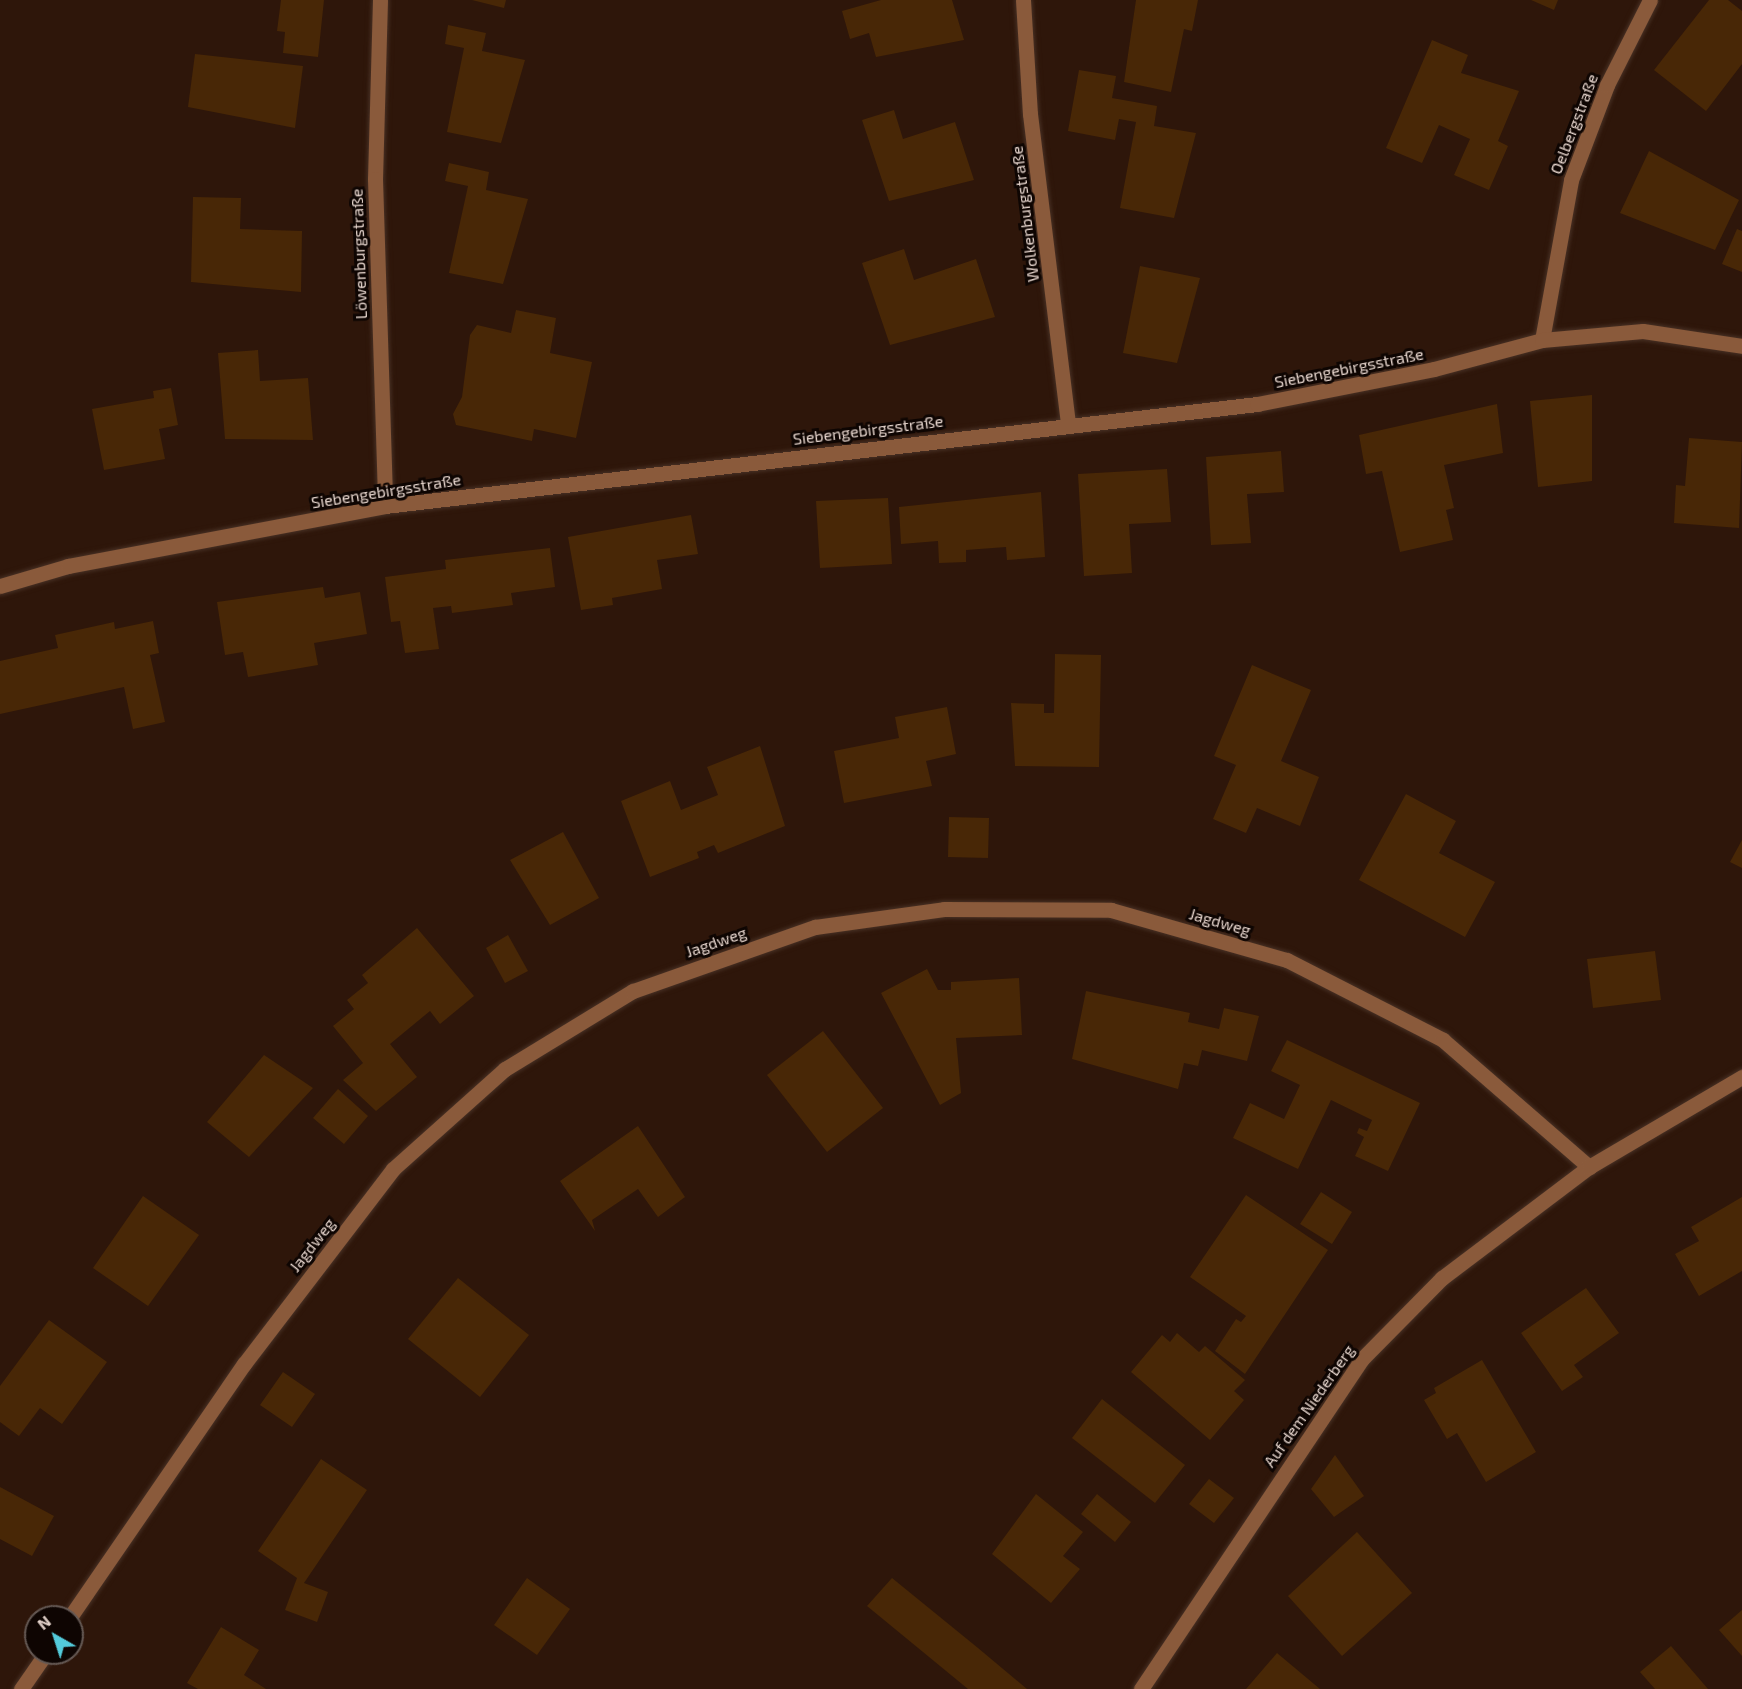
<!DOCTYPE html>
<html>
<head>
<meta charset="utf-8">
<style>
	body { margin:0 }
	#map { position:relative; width:1742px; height:1689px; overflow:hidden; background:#2e160a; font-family:"Exo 2",sans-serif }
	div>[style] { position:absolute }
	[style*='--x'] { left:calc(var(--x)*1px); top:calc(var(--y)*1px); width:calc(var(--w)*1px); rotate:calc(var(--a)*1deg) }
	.building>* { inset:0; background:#482706 }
	.roads { filter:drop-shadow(0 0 2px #483125) drop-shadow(0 0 2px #483125) }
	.minor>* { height:15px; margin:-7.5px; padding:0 7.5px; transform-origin:7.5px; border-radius:7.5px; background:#8a5a3b }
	span { translate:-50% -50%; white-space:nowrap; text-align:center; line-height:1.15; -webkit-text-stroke:6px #0e0502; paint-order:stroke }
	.street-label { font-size:16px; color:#e5d4cc }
	.north { position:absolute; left:24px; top:1605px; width:60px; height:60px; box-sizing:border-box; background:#0e0502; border:2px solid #645853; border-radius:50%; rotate:321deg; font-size:16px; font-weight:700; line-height:24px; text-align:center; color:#e5d4cc }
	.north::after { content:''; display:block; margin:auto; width:21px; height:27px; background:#53cbdb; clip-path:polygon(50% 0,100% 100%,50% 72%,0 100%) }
</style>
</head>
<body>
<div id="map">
	<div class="building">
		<i style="clip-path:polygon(281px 0,324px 0,318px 57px,283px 53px,285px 32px,277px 31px)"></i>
		<i style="clip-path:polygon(472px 0,506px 0,504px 8px)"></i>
		<i style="clip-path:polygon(881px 0,952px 0,964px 40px,876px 57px,869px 33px,850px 39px,842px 11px)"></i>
		<i style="clip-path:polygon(1136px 0,1198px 0,1192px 31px,1184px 29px,1171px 92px,1124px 82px)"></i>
		<i style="clip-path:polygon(1531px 0,1558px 0,1554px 10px)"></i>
		<i style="clip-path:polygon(1709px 0,1728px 0,1742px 11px,1742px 64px,1706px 111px,1654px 70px)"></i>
		<i style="clip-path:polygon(448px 25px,486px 33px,482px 51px,525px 60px,501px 143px,447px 132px,464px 48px,445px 44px)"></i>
		<i style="clip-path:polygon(1432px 40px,1468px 55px,1461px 73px,1519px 91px,1498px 141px,1508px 146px,1489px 190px,1454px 175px,1470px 139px,1439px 125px,1422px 163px,1386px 148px)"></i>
		<i style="clip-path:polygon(195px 54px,303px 66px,295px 128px,188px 107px)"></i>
		<i style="clip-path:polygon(1079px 70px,1116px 76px,1112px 98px,1157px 106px,1154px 126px,1196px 133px,1174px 218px,1120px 208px,1136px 122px,1119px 119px,1115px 140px,1068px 131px)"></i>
		<i style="clip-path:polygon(894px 110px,903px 139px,955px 122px,974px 180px,889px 201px,862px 120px)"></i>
		<i style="clip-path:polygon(1649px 151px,1739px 200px,1715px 250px,1620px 213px)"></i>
		<i style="clip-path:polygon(449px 163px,489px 172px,486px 190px,528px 199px,503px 284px,449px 273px,468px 186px,445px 181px)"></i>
		<i style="clip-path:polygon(193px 197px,241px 198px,240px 229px,302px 231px,301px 292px,191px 282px)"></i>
		<i style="clip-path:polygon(1737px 229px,1742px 231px,1742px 272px,1722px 264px)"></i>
		<i style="clip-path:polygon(904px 249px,914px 280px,976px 259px,995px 317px,890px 345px,862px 263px)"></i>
		<i style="clip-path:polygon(1140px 266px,1200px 278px,1177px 363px,1123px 353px)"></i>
		<i style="clip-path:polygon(516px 310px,556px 318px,550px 353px,592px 362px,576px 438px,534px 429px,532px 441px,456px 425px,453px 414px,462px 397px,470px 335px,477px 325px,511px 333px)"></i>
		<i style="clip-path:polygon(258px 350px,260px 381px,308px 378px,313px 440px,225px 439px,218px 353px)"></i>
		<i style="clip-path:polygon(171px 388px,178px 425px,159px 429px,165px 459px,104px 470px,92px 409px,154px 398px,153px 391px)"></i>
		<i style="clip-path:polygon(1592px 395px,1592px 481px,1538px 487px,1530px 401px)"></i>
		<i style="clip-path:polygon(1497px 404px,1503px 453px,1444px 465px,1454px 508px,1446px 510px,1453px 540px,1400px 552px,1382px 471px,1366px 474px,1359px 435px)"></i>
		<i style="clip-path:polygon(1689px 438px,1742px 442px,1739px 528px,1674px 523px,1676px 485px,1685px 486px)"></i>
		<i style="clip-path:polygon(1281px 451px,1284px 492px,1247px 494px,1251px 543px,1211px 545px,1206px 457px)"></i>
		<i style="clip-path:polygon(1167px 469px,1171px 522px,1129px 524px,1132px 573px,1084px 576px,1078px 474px)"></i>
		<i style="clip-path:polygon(1041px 492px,1045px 557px,1007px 560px,1006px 547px,966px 550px,966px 562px,939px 563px,938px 541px,901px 544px,899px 507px)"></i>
		<i style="clip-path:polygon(888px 498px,892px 564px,820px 568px,816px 501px)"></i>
		<i style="clip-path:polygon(691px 515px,698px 554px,657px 560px,662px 589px,612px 598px,613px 605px,581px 610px,568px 537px)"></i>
		<i style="clip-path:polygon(550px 548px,555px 587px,511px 593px,513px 605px,452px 613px,451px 606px,433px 608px,439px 649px,405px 653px,400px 621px,391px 622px,385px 577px,446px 569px,445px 560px)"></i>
		<i style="clip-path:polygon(323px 587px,325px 598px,360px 592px,367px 634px,314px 643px,318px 665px,248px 677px,243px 652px,225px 655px,217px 602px)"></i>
		<i style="clip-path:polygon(153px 621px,159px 653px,150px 655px,165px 722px,133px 729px,124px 687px,0 714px,0 661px,58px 648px,55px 635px,114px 622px,115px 629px)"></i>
		<i style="clip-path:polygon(1055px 654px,1101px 655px,1099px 767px,1015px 766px,1011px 703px,1044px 704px,1044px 713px,1054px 713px)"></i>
		<i style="clip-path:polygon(1252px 665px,1311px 690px,1281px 761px,1319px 777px,1300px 826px,1257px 808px,1246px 833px,1213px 819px,1236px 765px,1214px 756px)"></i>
		<i style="clip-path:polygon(947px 707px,956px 754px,926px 761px,932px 786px,844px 803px,834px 751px,899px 738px,895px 717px)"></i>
		<i style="clip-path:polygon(760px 746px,785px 826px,718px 853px,714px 845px,697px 852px,699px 858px,650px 877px,621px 801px,670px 781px,681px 810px,718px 795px,707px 767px)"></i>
		<i style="clip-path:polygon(1406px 794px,1456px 821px,1439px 853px,1495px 882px,1465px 937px,1359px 880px)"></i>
		<i style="clip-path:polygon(949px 817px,989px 818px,988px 858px,948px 857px)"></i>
		<i style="clip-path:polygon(563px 832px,599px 898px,550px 925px,510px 860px)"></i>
		<i style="clip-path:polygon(1742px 840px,1742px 868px,1730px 862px)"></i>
		<i style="clip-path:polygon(417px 928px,474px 996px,440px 1024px,430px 1011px,390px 1044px,417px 1077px,376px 1111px,343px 1080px,363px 1063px,333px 1026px,354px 1009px,347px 1000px,368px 983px,362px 975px)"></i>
		<i style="clip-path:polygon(508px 935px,528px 971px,505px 983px,486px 948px)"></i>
		<i style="clip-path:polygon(1655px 951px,1661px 1000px,1593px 1008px,1587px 959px)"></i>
		<i style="clip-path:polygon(927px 969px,938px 990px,951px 990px,951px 982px,1019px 978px,1022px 1035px,956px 1038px,961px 1093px,940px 1105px,881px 993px)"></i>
		<i style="clip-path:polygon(1086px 991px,1190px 1013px,1188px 1022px,1219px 1029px,1224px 1008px,1259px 1016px,1247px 1061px,1202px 1050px,1198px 1066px,1184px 1063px,1178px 1089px,1072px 1059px)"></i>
		<i style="clip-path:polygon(823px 1031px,883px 1108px,827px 1152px,767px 1075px)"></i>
		<i style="clip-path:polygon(1287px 1040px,1420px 1103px,1388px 1171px,1355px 1156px,1364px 1137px,1357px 1133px,1359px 1128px,1367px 1131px,1372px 1120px,1331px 1100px,1298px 1169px,1233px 1138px,1250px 1103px,1284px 1119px,1300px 1085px,1271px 1071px)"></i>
		<i style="clip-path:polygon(264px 1055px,313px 1088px,249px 1157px,207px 1122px)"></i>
		<i style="clip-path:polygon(338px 1089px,368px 1116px,344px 1144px,313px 1118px)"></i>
		<i style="clip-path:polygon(638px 1126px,685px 1197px,658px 1217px,638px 1189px,592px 1220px,595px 1231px,560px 1181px)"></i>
		<i style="clip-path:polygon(1321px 1192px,1352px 1212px,1332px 1244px,1300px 1224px)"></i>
		<i style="clip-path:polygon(1246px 1195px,1328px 1250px,1245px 1374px,1215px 1351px,1236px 1319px,1241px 1322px,1246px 1316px,1190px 1277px)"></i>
		<i style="clip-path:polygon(143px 1196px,199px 1235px,148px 1306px,93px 1268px)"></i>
		<i style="clip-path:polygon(1742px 1197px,1742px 1271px,1699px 1296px,1675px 1254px,1699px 1241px,1691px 1227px)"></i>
		<i style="clip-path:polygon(458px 1278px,529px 1335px,480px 1397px,408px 1339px)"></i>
		<i style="clip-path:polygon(1586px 1288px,1619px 1333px,1574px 1365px,1583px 1377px,1562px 1391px,1521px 1333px)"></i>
		<i style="clip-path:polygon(49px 1320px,107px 1362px,62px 1424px,40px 1408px,19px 1436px,0 1422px,0 1386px)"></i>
		<i style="clip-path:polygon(1177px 1333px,1199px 1352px,1205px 1346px,1245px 1380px,1234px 1391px,1244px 1400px,1210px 1440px,1131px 1372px,1162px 1335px,1170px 1342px)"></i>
		<i style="clip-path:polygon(1482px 1360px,1536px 1452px,1486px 1482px,1457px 1433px,1447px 1439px,1424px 1400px,1436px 1393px,1434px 1388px)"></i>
		<i style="clip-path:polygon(283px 1372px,315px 1394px,292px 1427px,260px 1405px)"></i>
		<i style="clip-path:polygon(1102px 1399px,1185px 1465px,1155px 1503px,1072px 1438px)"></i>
		<i style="clip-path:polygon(1335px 1455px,1364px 1496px,1334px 1517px,1311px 1489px)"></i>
		<i style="clip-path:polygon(321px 1459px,367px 1490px,304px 1583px,328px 1592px,317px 1622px,285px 1610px,297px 1578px,258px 1551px)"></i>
		<i style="clip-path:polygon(1209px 1479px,1234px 1498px,1214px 1523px,1189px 1504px)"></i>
		<i style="clip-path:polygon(0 1487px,54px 1516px,32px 1556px,0 1539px)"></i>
		<i style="clip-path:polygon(1036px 1494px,1083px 1532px,1063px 1556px,1080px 1569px,1051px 1603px,992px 1554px)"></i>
		<i style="clip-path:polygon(1097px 1494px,1131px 1522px,1115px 1542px,1081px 1514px)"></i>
		<i style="clip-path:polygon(1357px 1532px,1412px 1593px,1342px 1656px,1288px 1596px)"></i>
		<i style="clip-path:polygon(527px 1578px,570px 1609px,537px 1655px,494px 1625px)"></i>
		<i style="clip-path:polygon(892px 1578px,978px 1648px,1027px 1689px,968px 1689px,867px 1606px)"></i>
		<i style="clip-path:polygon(1742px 1610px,1742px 1656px,1719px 1630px)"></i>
		<i style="clip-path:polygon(221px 1627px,259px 1650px,244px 1675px,266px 1689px,198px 1689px,187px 1683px)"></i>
		<i style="clip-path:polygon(1671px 1646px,1708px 1689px,1655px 1689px,1640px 1672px)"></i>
		<i style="clip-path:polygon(1277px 1653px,1320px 1689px,1246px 1689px)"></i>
	</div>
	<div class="roads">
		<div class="minor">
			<i style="--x:380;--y:0;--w:179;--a:91.6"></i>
			<i style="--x:375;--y:179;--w:327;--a:88.2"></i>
			<i style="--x:1023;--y:0;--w:114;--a:86.5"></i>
			<i style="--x:1030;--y:114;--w:310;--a:83"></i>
			<i style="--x:1542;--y:340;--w:163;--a:-79.7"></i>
			<i style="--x:1571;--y:180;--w:102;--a:-69.2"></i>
			<i style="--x:1607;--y:85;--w:95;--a:-63.2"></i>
			<i style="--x:0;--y:586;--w:71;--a:-16.4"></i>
			<i style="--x:68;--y:566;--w:323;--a:-10.7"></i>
			<i style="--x:385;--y:506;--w:878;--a:-6.67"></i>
			<i style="--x:1257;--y:404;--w:180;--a:-11.2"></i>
			<i style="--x:1434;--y:369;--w:112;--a:-15"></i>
			<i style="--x:1542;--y:340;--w:101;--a:-5.1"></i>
			<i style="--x:1643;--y:331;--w:100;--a:8.6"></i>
			<i style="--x:70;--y:1617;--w:307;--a:-55.5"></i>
			<i style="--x:244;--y:1364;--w:245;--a:-52.6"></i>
			<i style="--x:393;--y:1169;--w:150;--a:-41.8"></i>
			<i style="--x:505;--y:1069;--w:150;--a:-31.4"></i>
			<i style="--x:633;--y:991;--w:193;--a:-19.4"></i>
			<i style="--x:815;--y:927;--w:130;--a:-7.9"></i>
			<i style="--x:944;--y:909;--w:167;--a:0.3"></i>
			<i style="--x:1111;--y:910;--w:183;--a:15.9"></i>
			<i style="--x:1287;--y:960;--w:175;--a:27.1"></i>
			<i style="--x:1443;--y:1040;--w:194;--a:41"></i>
			<i style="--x:21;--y:1689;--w:44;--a:-55.2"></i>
			<i style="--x:1141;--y:1689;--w:397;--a:-56.2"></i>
			<i style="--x:1362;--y:1359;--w:114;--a:-45.4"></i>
			<i style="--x:1442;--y:1278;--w:184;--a:-37.1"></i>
			<i style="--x:1589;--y:1167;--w:178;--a:-30.5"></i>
		</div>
	</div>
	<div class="street-label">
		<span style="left:1574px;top:124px;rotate:-69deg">Oelbergstraße</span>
		<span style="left:1025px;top:214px;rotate:-97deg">Wolkenburgstraße</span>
		<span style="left:359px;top:254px;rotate:-92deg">Löwenburgstraße</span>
		<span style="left:1349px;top:368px;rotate:-11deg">Siebengebirgsstraße</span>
		<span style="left:868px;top:430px;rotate:-7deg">Siebengebirgsstraße</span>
		<span style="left:386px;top:491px;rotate:-9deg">Siebengebirgsstraße</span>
		<span style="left:1220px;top:922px;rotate:16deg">Jagdweg</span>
		<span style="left:716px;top:942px;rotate:-19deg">Jagdweg</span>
		<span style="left:312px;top:1245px;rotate:-52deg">Jagdweg</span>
		<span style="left:1309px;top:1406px;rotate:-55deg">Auf dem Niederberg</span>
	</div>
	<div class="north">N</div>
</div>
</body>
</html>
